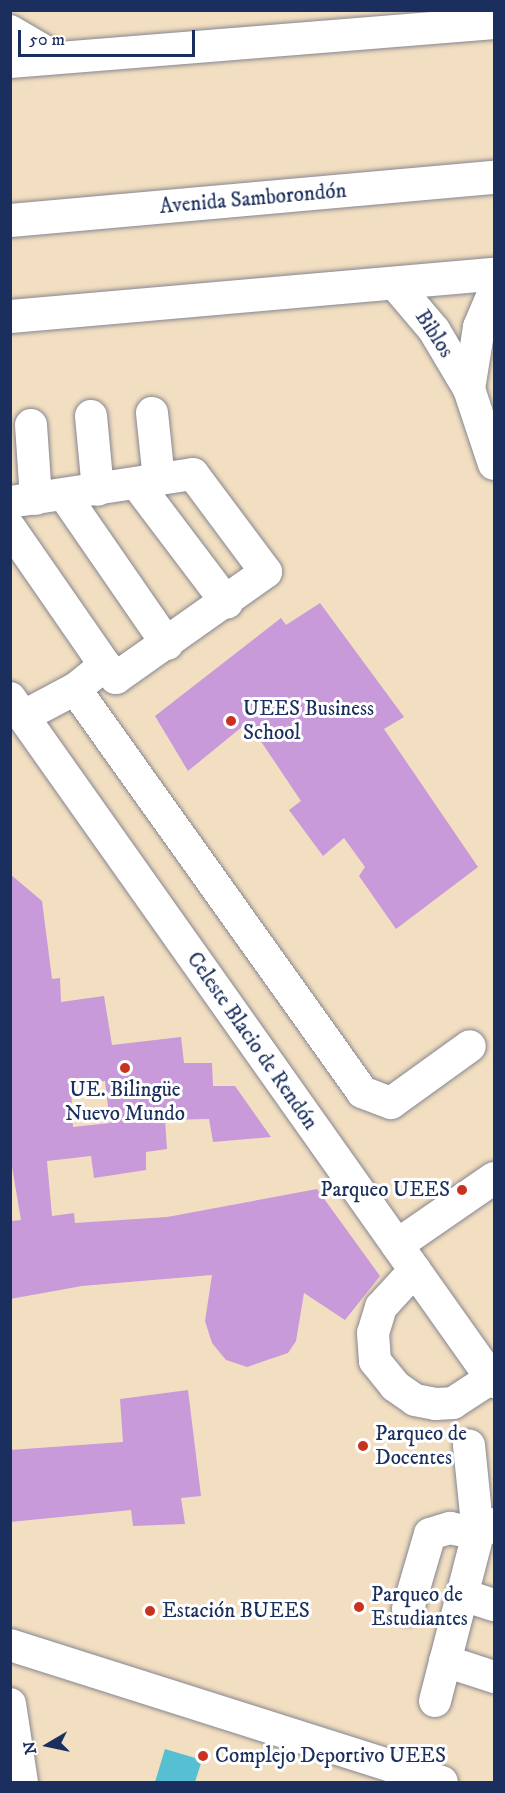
<!DOCTYPE html>
<html>
<head>
<meta charset="utf-8">
<style>
	body { margin:0 }
	#map { position:relative; width:505px; height:1793px; overflow:hidden; background:#f2dec0; font-family:"IM FELL DW Pica",serif }
	div>[style] { position:absolute }
	[style*='--x'] { left:calc(var(--x)*1px); top:calc(var(--y)*1px); width:calc(var(--w)*1px); rotate:calc(var(--a)*1deg) }
	.water>* { inset:0; background:#56c0d2 }
	.building>* { inset:0; background:#c89ada }
	.roads { filter:drop-shadow(0 0 2px #86868f) drop-shadow(0 0 2px #86868f) }
	.minor>* { height:32px; margin:-16px; padding:0 16px; transform-origin:16px; border-radius:16px; background:#fff }
	.highway>* { height:33px; margin:-16.5px; padding:0 16.5px; transform-origin:16.5px; border-radius:16.5px; background:#fff }
	.dots>* { width:16px; height:16px; translate:-50% -50%; box-sizing:border-box; border:3px solid #fff; border-radius:50% }
	span { translate:-50% -50%; white-space:nowrap; text-align:center; line-height:1.15; -webkit-text-stroke:6px #fff; paint-order:stroke }
	.street-label { font-size:21px; color:#1b2f5e }
	.poi-label { font-size:21px; color:#1b2f5e }
	.left { translate:0 -50%; text-align:left }
	.right { translate:-100% -50%; text-align:right }
	.frame { position:absolute; inset:0; border:12px solid #1b2f5e; pointer-events:none }
	.north { position:absolute; left:18px; top:1715px; width:60px; height:60px; -webkit-text-stroke:4px #fff; paint-order:stroke; rotate:261deg; font-size:16px; font-weight:700; line-height:24px; text-align:center; color:#1b2f5e }
	.north::after { content:''; display:block; margin:auto; width:21px; height:27px; background:#1b2f5e; clip-path:polygon(50% 0,100% 100%,50% 72%,0 100%) }
	.scale { position:absolute; left:18px; top:30px; width:177px; height:27px; box-sizing:border-box; border:3px solid #1b2f5e; border-top:0; padding-left:8px; font-size:18px; line-height:21px; white-space:nowrap; color:#1b2f5e; -webkit-text-stroke:4px #fff; paint-order:stroke }
</style>
</head>
<body>
<div id="map">
	<div class="water">
		<i style="clip-path:polygon(165px 1749px,202px 1760px,195px 1782px,155px 1782px)"></i>
	</div>
	<div class="building">
		<i style="clip-path:polygon(320px 603px,404px 717px,384px 729px,478px 867px,396px 929px,359px 876px,365px 867px,344px 838px,323px 856px,289px 810px,301px 801px,248px 722px,188px 771px,155px 716px,281px 618px,286px 625px)"></i>
		<i style="clip-path:polygon(evenodd,10px 874px,42px 901px,52px 979px,60px 978px,61px 1002px,104px 996px,112px 1045px,181px 1037px,184px 1063px,212px 1063px,213px 1086px,235px 1086px,271px 1137px,213px 1142px,209px 1119px,165px 1120px,167px 1149px,146px 1152px,146px 1170px,94px 1178px,91px 1156px,47px 1161px,52px 1216px,74px 1213px,75px 1223px,167px 1217px,317px 1189px,380px 1276px,345px 1320px,304px 1293px,296px 1341px,288px 1353px,247px 1367px,226px 1360px,212px 1343px,205px 1321px,212px 1275px,82px 1286px,10px 1299px,10px 1221px,21px 1220px,10px 1155px,10px 874px,105px 1081px,110px 1123px,73px 1127px,71px 1085px,105px 1081px)"></i>
		<i style="clip-path:polygon(188px 1390px,201px 1496px,181px 1498px,185px 1524px,133px 1526px,131px 1510px,10px 1522px,10px 1450px,123px 1442px,120px 1399px)"></i>
	</div>
	<div class="roads">
		<div class="minor">
			<i style="--x:10;--y:31;--w:53;--a:30.4"></i>
			<i style="--x:10;--y:62;--w:486;--a:-4.6"></i>
			<i style="--x:395;--y:284;--w:60;--a:49.7"></i>
			<i style="--x:434;--y:330;--w:69;--a:59.3"></i>
			<i style="--x:469;--y:389;--w:63;--a:-80.8"></i>
			<i style="--x:479;--y:327;--w:38;--a:-67"></i>
			<i style="--x:469;--y:389;--w:79;--a:71.6"></i>
			<i style="--x:152;--y:413;--w:67;--a:84"></i>
			<i style="--x:91;--y:416;--w:74;--a:84.6"></i>
			<i style="--x:31;--y:425;--w:74;--a:86.1"></i>
			<i style="--x:137;--y:484;--w:149;--a:52.9"></i>
			<i style="--x:65;--y:496;--w:180;--a:55.4"></i>
			<i style="--x:10;--y:502;--w:185;--a:-8.7"></i>
			<i style="--x:193;--y:474;--w:122;--a:53.3"></i>
			<i style="--x:266;--y:572;--w:184;--a:144.8"></i>
			<i style="--x:116;--y:678;--w:17;--a:-130"></i>
			<i style="--x:10;--y:528;--w:167;--a:55.3"></i>
			<i style="--x:105;--y:665;--w:38;--a:141"></i>
			<i style="--x:75;--y:689;--w:58;--a:152.1"></i>
			<i style="--x:75;--y:689;--w:495;--a:54.5"></i>
			<i style="--x:362;--y:1092;--w:31;--a:21"></i>
			<i style="--x:391;--y:1103;--w:97;--a:-35.8"></i>
			<i style="--x:10;--y:698;--w:838;--a:54.72"></i>
			<i style="--x:397;--y:1245;--w:118;--a:-34.6"></i>
			<i style="--x:415;--y:1270;--w:50;--a:132.6"></i>
			<i style="--x:381;--y:1307;--w:27;--a:107"></i>
			<i style="--x:373;--y:1333;--w:28;--a:86"></i>
			<i style="--x:375;--y:1361;--w:32;--a:51"></i>
			<i style="--x:395;--y:1386;--w:24;--a:35"></i>
			<i style="--x:415;--y:1400;--w:21;--a:11"></i>
			<i style="--x:436;--y:1404;--w:17;--a:-3"></i>
			<i style="--x:453;--y:1403;--w:45;--a:-33.3"></i>
			<i style="--x:463;--y:1595;--w:33;--a:18"></i>
			<i style="--x:408;--y:1609;--w:78;--a:-73.7"></i>
			<i style="--x:430;--y:1534;--w:21;--a:-17"></i>
			<i style="--x:450;--y:1528;--w:29;--a:12"></i>
			<i style="--x:478;--y:1534;--w:19;--a:-32"></i>
			<i style="--x:10;--y:1645;--w:453;--a:17.6"></i>
			<i style="--x:445;--y:1661;--w:52;--a:18.1"></i>
			<i style="--x:435;--y:1701;--w:172;--a:-75.6"></i>
			<i style="--x:478;--y:1534;--w:89;--a:-95.8"></i>
			<i style="--x:10;--y:1704;--w:79;--a:81.3"></i>
		</div>
		<div class="highway">
			<i style="--x:10;--y:220;--w:486;--a:-5.1"></i>
			<i style="--x:10;--y:316;--w:486;--a:-5"></i>
		</div>
	</div>
	<div class="dots">
		<i style="left:231px;top:721px;background:#c8321e"></i>
		<i style="left:125px;top:1068px;background:#c8321e"></i>
		<i style="left:462px;top:1190px;background:#c8321e"></i>
		<i style="left:363px;top:1446px;background:#c8321e"></i>
		<i style="left:359px;top:1607px;background:#c8321e"></i>
		<i style="left:150px;top:1611px;background:#c8321e"></i>
		<i style="left:203px;top:1756px;background:#c8321e"></i>
	</div>
	<div class="street-label">
		<span style="left:253px;top:199px;rotate:-5deg">Avenida Samborondón</span>
		<span style="left:434px;top:334px;rotate:57deg">Biblos</span>
		<span style="left:252px;top:1041px;rotate:55deg">Celeste Blacio de Rendón</span>
	</div>
	<div class="poi-label">
		<span class="left" style="left:243px;top:721px">UEES Business<br>School</span>
		<span style="left:125px;top:1102px">UE. Bilingüe<br>Nuevo Mundo</span>
		<span class="right" style="left:450px;top:1190px">Parqueo UEES</span>
		<span class="left" style="left:375px;top:1446px">Parqueo de<br>Docentes</span>
		<span class="left" style="left:371px;top:1607px">Parqueo de<br>Estudiantes</span>
		<span class="left" style="left:162px;top:1611px">Estación BUEES</span>
		<span class="left" style="left:215px;top:1756px">Complejo Deportivo UEES</span>
	</div>
	<div class="frame"></div>
	<div class="north">N</div>
	<div class="scale">50 m</div>
</div>
</body>
</html>
